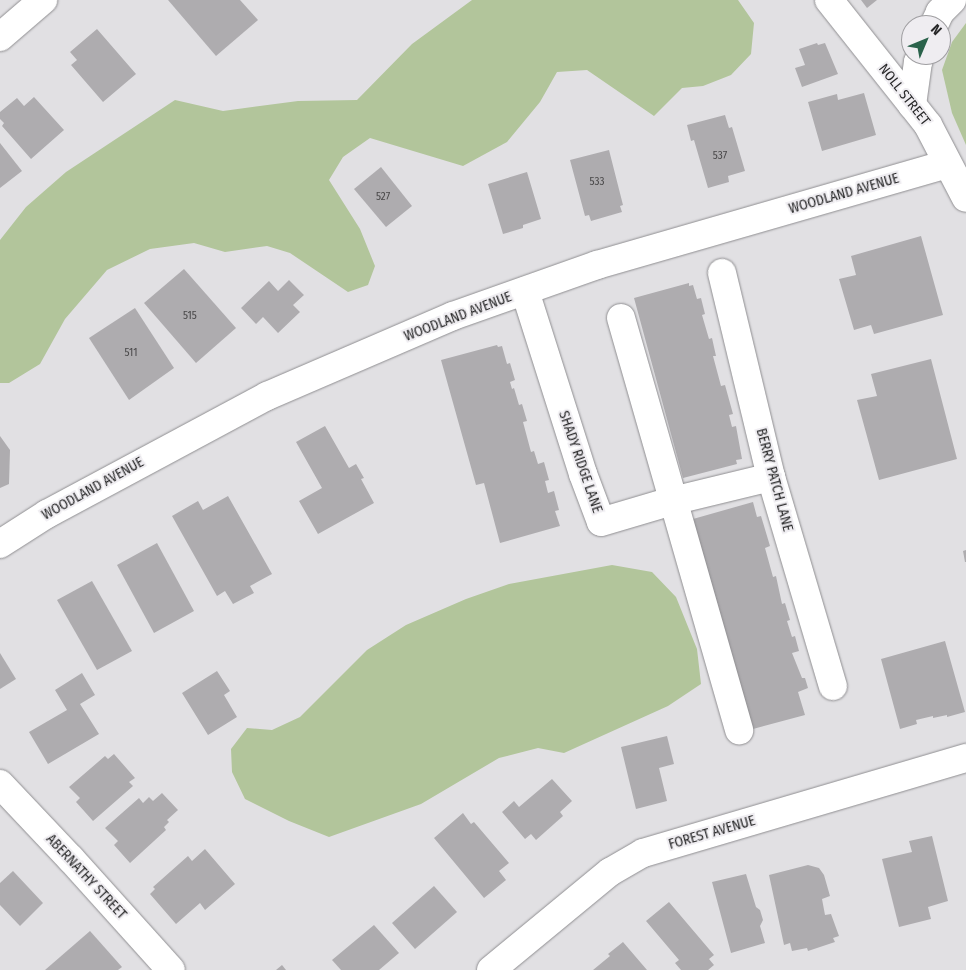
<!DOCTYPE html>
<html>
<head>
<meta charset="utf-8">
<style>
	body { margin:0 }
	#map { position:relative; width:966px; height:970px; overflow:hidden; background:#e1e0e3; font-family:"Fira Sans Condensed",sans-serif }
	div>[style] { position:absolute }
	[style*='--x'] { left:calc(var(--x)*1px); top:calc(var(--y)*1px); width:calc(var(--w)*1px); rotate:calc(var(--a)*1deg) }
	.green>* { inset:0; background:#b2c59b }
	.building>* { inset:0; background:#aeacaf }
	.roads { filter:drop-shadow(0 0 1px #8f8e91) drop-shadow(0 0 1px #8f8e91) }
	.minor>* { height:28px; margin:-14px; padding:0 14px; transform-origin:14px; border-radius:14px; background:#fff }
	span { translate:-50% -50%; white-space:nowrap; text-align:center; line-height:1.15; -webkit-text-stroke:4px #efedf1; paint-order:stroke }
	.number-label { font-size:11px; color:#4a494a }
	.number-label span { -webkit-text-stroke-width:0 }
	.street-label { font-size:14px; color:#282829 }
	.north { position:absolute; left:901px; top:15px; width:50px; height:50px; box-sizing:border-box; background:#efedf1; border:1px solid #9f9ea1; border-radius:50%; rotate:45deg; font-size:14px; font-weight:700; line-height:20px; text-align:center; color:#282829 }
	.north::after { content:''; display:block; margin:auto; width:18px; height:22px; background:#2a624b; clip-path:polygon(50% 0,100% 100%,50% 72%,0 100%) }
</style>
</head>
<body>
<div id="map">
	<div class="green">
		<i style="clip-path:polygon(472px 0,738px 0,754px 23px,751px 54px,731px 75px,703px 86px,682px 88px,654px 116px,587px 70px,557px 72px,540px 102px,507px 142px,463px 166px,370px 138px,343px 157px,329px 180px,360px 229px,375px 266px,368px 285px,348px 292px,290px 253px,267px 246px,225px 252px,194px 243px,150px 249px,107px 270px,65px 319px,40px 364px,9px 383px,0 383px,0 240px,26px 207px,66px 172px,175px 100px,223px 111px,298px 101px,357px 100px,412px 44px)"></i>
		<i style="clip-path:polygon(966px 23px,966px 145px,952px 113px,942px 70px,952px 42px)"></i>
		<i style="clip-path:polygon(612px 565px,652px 572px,676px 597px,697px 649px,701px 684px,668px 706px,564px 753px,538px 748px,499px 758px,421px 804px,329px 837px,289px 821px,245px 799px,232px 772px,231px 749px,247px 728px,272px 730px,300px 717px,367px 650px,406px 625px,466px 599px,509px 584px)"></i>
	</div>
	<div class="building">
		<i style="clip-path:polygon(168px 0,240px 0,258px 20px,216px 56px)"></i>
		<i style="clip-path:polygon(861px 0,877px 0,867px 8px)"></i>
		<i style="clip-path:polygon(97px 29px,136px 74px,103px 102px,71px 65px,77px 60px,70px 52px)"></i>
		<i style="clip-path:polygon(817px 43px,818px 45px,825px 43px,838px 74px,802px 87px,795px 68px,805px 65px,799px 49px)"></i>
		<i style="clip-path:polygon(864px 93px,876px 135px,822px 151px,808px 102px,837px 94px,838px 100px)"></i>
		<i style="clip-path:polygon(34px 97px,64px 130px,31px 159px,2px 126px,4px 123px,0 119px,0 112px,17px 98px,24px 106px)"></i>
		<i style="clip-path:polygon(725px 115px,729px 128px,732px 127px,745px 171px,728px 176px,729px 182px,708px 188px,694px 140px,691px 141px,687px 125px)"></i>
		<i style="clip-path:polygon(0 143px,22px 171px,0 188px)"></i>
		<i style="clip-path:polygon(609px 150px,623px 205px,620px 206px,622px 212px,591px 221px,589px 215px,585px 216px,570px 160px)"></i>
		<i style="clip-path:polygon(381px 167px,412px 206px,386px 227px,354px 189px)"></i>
		<i style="clip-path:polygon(527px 172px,541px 219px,523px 225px,523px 228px,503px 234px,488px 184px)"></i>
		<i style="clip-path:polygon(921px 236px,943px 315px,874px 334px,871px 325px,854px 330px,839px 279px,856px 275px,851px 256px)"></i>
		<i style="clip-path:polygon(184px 269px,236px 328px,196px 363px,144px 303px)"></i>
		<i style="clip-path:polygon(289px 280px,304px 295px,293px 305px,300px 312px,278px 333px,263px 317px,256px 324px,241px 308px,269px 281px,278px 291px)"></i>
		<i style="clip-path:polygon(689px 283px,689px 286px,693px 285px,697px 299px,701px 298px,705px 314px,702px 315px,709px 339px,712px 338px,716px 356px,713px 356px,721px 386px,725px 385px,733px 414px,729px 415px,732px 427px,736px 426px,742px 459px,736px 460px,737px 464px,683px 478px,634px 298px)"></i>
		<i style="clip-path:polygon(135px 308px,174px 368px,129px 400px,89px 338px)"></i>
		<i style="clip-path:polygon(497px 345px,498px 347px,502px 346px,507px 364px,510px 363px,515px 380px,510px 382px,512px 389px,514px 388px,519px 405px,522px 404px,527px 421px,523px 422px,531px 452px,534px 451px,538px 464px,544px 462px,549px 480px,545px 481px,548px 493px,554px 491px,559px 510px,555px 511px,560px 526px,500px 543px,484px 483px,476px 485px,441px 360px)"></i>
		<i style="clip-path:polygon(931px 359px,957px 459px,879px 480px,857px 400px,877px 396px,871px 374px)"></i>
		<i style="clip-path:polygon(325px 426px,349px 468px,356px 464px,364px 478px,361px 479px,374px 503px,318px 534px,299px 501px,322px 488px,296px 442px)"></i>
		<i style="clip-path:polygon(0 436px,10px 450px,9px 484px,0 488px)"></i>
		<i style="clip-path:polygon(228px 496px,272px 574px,250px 586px,254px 593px,233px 604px,225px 591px,217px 596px,172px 516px,198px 501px,203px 510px)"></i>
		<i style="clip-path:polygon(753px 502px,757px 517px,761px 516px,770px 546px,765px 548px,773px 577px,776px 576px,782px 604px,785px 603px,790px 620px,787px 621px,792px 637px,795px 636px,799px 651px,792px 653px,802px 678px,805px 678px,808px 688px,798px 692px,805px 715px,753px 729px,693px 519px)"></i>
		<i style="clip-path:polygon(157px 543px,194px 611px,154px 633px,117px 565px)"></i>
		<i style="clip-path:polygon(966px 550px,966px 562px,965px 562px,963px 551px)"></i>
		<i style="clip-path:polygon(92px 581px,132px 651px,97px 670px,57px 600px)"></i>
		<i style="clip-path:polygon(945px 641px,965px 712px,947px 717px,947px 715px,933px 718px,933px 716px,916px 720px,917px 724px,900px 729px,881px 659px)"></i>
		<i style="clip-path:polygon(0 653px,16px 679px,0 689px)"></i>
		<i style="clip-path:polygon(217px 671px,230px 691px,224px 695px,237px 717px,208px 735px,182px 693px)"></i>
		<i style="clip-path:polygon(82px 673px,95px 695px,80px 704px,99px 734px,48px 764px,29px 732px,67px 710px,55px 690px)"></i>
		<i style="clip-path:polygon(667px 736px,674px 764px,659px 768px,667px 801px,636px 809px,621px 747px)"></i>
		<i style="clip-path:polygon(114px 754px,135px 778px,129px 782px,133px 786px,93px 821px,76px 802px,80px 798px,69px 787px,105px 756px,108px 759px)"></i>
		<i style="clip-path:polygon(552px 779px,572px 801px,560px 812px,563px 816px,536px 840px,531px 834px,525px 839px,502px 812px,514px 801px,519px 807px)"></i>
		<i style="clip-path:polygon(162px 793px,178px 810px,167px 820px,169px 822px,164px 827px,166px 830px,130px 863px,114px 845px,118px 841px,105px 828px,139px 798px,143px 803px,149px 797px,153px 801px)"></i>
		<i style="clip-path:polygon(463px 813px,471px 824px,474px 822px,509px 863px,499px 871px,506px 880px,484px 898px,434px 838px)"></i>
		<i style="clip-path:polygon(932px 836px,948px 901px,928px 907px,931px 919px,899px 927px,882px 859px,912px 852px,909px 841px)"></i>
		<i style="clip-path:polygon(205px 849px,235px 884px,205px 910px,200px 903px,176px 924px,150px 894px,155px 889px,153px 887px,188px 856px,192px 861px)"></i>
		<i style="clip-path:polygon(808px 865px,819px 868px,824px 875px,830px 896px,822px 899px,825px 915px,831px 914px,839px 936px,833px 938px,835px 942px,808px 951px,807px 948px,792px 951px,790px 943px,784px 945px,769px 875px)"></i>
		<i style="clip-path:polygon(13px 871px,43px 903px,20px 926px,0 905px,0 883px)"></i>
		<i style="clip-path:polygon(746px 874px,756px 907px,760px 910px,763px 920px,760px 926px,765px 943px,731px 953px,712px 882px)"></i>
		<i style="clip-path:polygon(434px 886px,457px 912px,415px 949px,392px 923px)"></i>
		<i style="clip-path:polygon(669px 902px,714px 955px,709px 959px,714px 965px,708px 970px,681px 970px,675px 963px,679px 960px,646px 921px)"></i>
		<i style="clip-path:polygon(374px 925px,399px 953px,379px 970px,341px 970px,332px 960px)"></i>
		<i style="clip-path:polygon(90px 931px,122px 967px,118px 970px,45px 970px)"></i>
		<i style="clip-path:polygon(623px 942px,647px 970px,593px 970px,610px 956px,608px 954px)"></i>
		<i style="clip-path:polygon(282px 965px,286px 970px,276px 970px)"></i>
	</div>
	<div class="roads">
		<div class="minor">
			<i style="--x:829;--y:0;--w:159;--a:51.6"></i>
			<i style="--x:928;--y:125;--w:82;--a:62.5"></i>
			<i style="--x:934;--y:25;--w:14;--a:-65"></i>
			<i style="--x:940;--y:12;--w:17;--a:-45"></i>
			<i style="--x:0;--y:37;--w:57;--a:-40.7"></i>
			<i style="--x:912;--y:105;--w:43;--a:-82.1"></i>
			<i style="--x:918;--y:62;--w:8;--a:-67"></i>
			<i style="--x:722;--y:273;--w:210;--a:76.5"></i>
			<i style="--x:771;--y:477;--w:218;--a:73.5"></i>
			<i style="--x:525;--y:291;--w:192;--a:72.4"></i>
			<i style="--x:583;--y:474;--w:51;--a:69.4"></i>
			<i style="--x:601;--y:522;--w:74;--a:-16.5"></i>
			<i style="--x:672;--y:501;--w:102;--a:-13.6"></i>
			<i style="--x:621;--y:318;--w:429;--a:74"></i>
			<i style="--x:0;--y:544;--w:56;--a:-32.6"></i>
			<i style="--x:47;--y:514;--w:250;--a:-28.2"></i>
			<i style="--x:267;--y:396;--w:202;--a:-23.3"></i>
			<i style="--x:453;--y:316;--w:153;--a:-19.5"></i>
			<i style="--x:597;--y:265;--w:364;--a:-16.1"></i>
			<i style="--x:0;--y:784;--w:103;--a:46.6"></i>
			<i style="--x:71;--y:859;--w:149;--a:48"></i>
			<i style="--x:491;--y:970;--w:154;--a:-39.5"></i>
			<i style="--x:610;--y:872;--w:38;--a:-30"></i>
			<i style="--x:643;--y:853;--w:337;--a:-16.4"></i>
		</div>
	</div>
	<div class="number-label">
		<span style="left:720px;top:156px">537</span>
		<span style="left:597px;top:182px">533</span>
		<span style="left:383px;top:197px">527</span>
		<span style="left:190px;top:316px">515</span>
		<span style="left:131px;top:353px">511</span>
	</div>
	<div class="street-label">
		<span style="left:904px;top:95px;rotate:52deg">NOLL STREET</span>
		<span style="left:844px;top:194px;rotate:-16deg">WOODLAND AVENUE</span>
		<span style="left:458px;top:317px;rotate:-21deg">WOODLAND AVENUE</span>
		<span style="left:580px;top:462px;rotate:71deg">SHADY RIDGE LANE</span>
		<span style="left:774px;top:480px;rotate:75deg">BERRY PATCH LANE</span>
		<span style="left:93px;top:489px;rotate:-29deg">WOODLAND AVENUE</span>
		<span style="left:712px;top:833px;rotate:-16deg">FOREST AVENUE</span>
		<span style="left:86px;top:877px;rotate:47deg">ABERNATHY STREET</span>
	</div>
	<div class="north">N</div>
</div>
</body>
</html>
